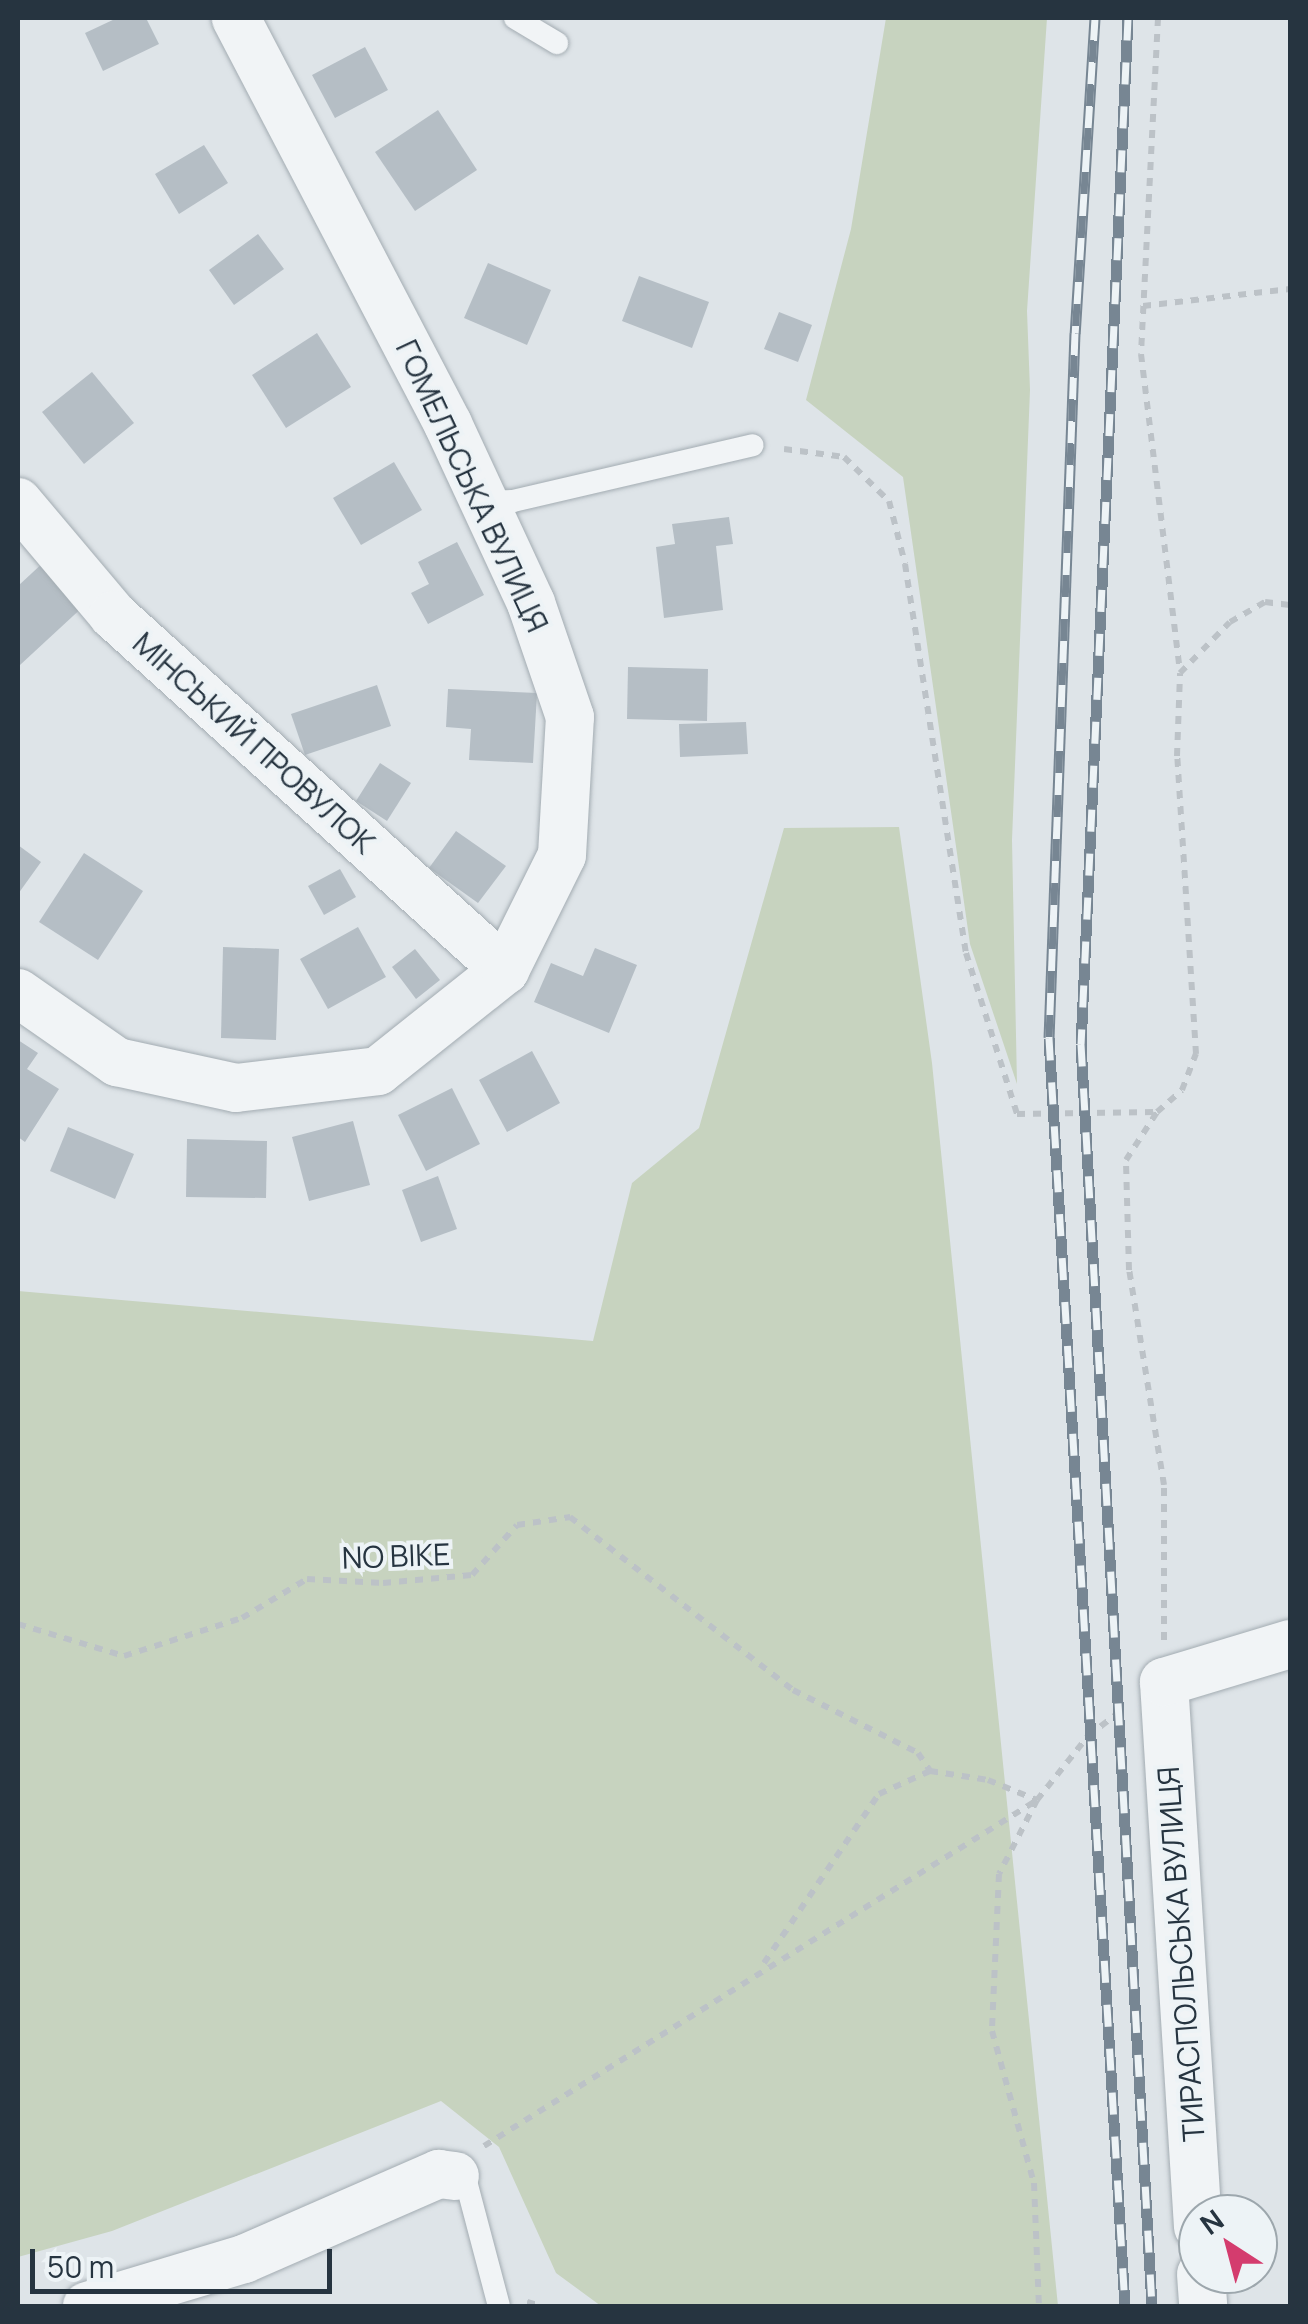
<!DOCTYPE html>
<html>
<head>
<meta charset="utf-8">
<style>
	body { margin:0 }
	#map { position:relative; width:1308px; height:2324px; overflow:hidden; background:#dee4e8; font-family:Manrope,sans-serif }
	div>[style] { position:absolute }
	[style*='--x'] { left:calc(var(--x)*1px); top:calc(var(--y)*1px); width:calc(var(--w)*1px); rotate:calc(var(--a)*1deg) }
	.green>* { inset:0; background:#c7d3bf }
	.building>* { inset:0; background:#b5bec5 }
	.path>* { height:6px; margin-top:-3px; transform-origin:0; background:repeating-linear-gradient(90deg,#bcc2c7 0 8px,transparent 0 16px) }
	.roads { filter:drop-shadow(0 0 2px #a3acb2) drop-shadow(0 0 2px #a3acb2) }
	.lane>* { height:22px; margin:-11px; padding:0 11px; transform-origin:11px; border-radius:11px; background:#f1f4f6 }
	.street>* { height:48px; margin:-24px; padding:0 24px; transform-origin:24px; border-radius:24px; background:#f1f4f6 }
	.rail>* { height:11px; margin-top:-5.5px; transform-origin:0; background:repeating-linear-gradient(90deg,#edf3f6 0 22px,#778693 0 44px); box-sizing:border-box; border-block:2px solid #778693 }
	span { translate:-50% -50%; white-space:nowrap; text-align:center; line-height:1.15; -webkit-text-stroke:8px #edf3f6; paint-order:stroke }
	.street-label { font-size:30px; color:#263440 }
	.frame { position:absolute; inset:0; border:20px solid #263440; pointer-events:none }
	.north { position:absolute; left:1178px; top:2194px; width:100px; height:100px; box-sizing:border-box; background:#edf3f6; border:2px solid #9da7ad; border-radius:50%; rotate:324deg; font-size:28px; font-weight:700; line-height:40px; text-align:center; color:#263440 }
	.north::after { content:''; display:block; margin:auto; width:35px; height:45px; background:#d43c6e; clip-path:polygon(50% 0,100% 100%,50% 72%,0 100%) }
	.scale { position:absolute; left:30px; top:2249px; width:302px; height:45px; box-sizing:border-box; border:5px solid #263440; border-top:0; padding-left:12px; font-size:30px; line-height:35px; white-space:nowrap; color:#263440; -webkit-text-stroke:8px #edf3f6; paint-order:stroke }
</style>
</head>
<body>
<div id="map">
	<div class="green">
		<i style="clip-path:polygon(886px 18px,1047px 18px,1027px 311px,1030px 390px,1012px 840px,1017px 1084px,970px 944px,903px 477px,806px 400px,851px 229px)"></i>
		<i style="clip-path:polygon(899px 827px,932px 1063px,1058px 2306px,601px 2306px,556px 2273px,499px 2147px,441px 2101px,112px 2231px,18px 2257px,18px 1291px,593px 1341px,632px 1183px,699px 1128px,784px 828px)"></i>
	</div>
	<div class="building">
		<i style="clip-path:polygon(117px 18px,146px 18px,159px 44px,103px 71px,85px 33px)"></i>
		<i style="clip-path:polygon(365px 47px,388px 90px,335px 118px,312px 75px)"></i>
		<i style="clip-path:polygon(438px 110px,477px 170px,415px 211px,375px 152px)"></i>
		<i style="clip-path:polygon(204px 145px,228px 183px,179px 214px,155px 174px)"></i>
		<i style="clip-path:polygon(258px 234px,284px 269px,234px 305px,209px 270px)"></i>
		<i style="clip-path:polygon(488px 263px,551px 290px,527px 345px,464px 318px)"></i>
		<i style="clip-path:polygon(639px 276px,709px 302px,692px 348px,622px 321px)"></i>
		<i style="clip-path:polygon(779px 312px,812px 325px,798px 362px,764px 349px)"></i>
		<i style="clip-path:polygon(317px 333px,351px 387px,286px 428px,252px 375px)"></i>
		<i style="clip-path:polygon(92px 372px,134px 423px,84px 464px,42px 412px)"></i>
		<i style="clip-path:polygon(394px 462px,422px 510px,361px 545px,333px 498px)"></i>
		<i style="clip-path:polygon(729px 517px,733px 544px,716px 546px,723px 610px,664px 618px,656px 547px,675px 544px,672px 524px)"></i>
		<i style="clip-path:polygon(457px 542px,484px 595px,428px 624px,411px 593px,429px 584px,418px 562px)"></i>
		<i style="clip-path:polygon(46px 560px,86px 604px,20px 665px,18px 586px)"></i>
		<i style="clip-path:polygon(628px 667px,708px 669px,707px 721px,627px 719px)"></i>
		<i style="clip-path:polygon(377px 685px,391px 726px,305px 755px,291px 714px)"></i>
		<i style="clip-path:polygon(448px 689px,537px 693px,533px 763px,469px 760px,471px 729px,446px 727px)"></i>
		<i style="clip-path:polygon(746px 722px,748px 754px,680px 757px,679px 724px)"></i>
		<i style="clip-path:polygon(380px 763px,411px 783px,387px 821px,356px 801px)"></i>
		<i style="clip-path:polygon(456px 831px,506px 866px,478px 903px,429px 868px)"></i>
		<i style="clip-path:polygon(18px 845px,41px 862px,18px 894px)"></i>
		<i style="clip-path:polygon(84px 853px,143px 891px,98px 960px,39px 922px)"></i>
		<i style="clip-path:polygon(340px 869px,356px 897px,324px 915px,308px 886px)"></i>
		<i style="clip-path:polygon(358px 927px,386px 977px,328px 1009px,300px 959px)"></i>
		<i style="clip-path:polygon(223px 947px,279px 949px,276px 1040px,221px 1038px)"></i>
		<i style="clip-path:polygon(595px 948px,637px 965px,609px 1033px,534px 1002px,551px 963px,583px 976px)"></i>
		<i style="clip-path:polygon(415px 949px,440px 980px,416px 999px,392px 967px)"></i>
		<i style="clip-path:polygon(18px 1040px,38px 1053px,27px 1069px,59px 1089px,25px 1142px,18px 1137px)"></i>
		<i style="clip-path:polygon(532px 1051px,560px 1103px,507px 1132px,479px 1080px)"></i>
		<i style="clip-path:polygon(452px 1088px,480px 1144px,426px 1171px,398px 1115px)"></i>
		<i style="clip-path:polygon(353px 1121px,370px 1185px,309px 1201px,292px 1137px)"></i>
		<i style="clip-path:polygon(68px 1127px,134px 1154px,115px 1199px,50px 1171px)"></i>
		<i style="clip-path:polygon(187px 1139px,267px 1141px,266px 1198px,186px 1197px)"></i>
		<i style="clip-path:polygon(438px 1176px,457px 1229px,421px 1242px,402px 1190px)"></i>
	</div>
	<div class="path">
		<i style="--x:1158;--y:18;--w:336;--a:92.9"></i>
		<i style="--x:1141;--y:354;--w:320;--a:83"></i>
		<i style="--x:1143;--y:306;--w:148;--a:-6.6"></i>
		<i style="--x:784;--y:449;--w:61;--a:7.6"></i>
		<i style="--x:844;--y:457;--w:63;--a:44.4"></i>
		<i style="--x:889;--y:501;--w:65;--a:75.7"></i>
		<i style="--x:905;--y:564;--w:394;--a:81.1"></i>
		<i style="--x:966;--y:953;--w:169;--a:72.4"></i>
		<i style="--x:1017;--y:1114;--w:140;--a:-0.8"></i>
		<i style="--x:18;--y:1624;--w:111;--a:16.8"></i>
		<i style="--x:124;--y:1656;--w:124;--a:-17.9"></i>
		<i style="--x:242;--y:1618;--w:76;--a:-31"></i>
		<i style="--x:307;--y:1579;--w:76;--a:3"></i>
		<i style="--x:383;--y:1583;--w:89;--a:-5.1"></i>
		<i style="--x:472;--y:1575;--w:67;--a:-48"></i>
		<i style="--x:517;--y:1525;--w:54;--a:-8.6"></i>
		<i style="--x:570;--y:1517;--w:282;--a:37.8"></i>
		<i style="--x:793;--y:1690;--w:140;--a:26.7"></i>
		<i style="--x:918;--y:1753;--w:22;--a:56"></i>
		<i style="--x:1164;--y:1640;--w:155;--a:-90"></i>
		<i style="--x:1164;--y:1485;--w:218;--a:-99.2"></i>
		<i style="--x:1129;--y:1270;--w:110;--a:-91.6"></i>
		<i style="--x:1126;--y:1160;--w:57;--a:-57.1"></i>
		<i style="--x:1157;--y:1112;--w:33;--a:-41"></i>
		<i style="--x:1182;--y:1090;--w:39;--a:-69"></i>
		<i style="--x:1196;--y:1054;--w:299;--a:-93.6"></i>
		<i style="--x:1177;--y:756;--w:83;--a:-87.9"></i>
		<i style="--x:1180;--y:673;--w:71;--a:-45.6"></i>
		<i style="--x:1230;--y:622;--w:40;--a:-29.7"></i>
		<i style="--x:1265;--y:602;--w:25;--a:7"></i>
		<i style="--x:764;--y:1963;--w:204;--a:-55.8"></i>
		<i style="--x:879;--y:1794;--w:56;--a:-24.3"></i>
		<i style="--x:930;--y:1771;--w:59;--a:8.8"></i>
		<i style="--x:988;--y:1780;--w:53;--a:22.2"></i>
		<i style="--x:1037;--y:1800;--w:83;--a:117.2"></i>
		<i style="--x:999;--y:1874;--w:157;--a:92.6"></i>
		<i style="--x:992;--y:2031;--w:158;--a:74.6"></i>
		<i style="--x:1034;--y:2183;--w:123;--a:87.7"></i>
		<i style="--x:484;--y:2146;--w:652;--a:-32.03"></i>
		<i style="--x:1037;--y:1800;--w:82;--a:-51.4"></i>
		<i style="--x:1088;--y:1736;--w:43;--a:-37.4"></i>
		<i style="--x:527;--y:2302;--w:15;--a:16"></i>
	</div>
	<div class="roads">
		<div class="lane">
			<i style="--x:515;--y:18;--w:49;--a:30.8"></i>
			<i style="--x:486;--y:502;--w:27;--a:-2"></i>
			<i style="--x:513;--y:501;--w:246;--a:-13.1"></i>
			<i style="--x:455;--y:2176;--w:15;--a:37"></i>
			<i style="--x:467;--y:2185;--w:125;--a:75.2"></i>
		</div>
		<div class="street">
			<i style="--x:18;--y:502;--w:148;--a:49.9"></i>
			<i style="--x:113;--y:615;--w:529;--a:42.16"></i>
			<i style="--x:18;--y:993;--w:121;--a:34.9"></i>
			<i style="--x:117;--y:1062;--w:122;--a:12.3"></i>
			<i style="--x:236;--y:1088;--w:143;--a:-6.8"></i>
			<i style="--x:378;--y:1071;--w:162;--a:-38.5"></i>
			<i style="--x:505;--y:970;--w:128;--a:-63.6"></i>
			<i style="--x:562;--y:855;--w:138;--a:-86.7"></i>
			<i style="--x:570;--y:717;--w:120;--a:-108.9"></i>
			<i style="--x:531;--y:603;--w:197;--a:-114.9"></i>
			<i style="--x:448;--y:424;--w:458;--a:-117.6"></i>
			<i style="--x:1198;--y:2227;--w:546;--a:-93.57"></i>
			<i style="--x:1164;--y:1682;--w:132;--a:-16.8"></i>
			<i style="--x:1201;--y:2274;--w:32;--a:86"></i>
			<i style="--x:87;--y:2306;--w:164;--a:-16.7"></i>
			<i style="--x:244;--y:2259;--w:213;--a:-23.6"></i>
			<i style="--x:439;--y:2174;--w:16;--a:7"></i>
		</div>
	</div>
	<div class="rail">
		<i style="--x:1095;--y:18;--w:316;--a:93.6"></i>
		<i style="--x:1075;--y:333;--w:705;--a:92.11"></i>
		<i style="--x:1049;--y:1038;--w:1270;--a:86.57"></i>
		<i style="--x:1128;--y:18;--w:1027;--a:92.62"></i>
		<i style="--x:1081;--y:1044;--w:1264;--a:86.78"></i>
	</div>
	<div class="street-label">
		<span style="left:472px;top:486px;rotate:65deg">ГОМЕЛЬСЬКА ВУЛИЦЯ</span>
		<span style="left:254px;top:743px;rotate:42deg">МІНСЬКИЙ ПРОВУЛОК</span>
		<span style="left:396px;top:1556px;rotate:-2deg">NO BIKE</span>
		<span style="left:1181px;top:1954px;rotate:-94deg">ТИРАСПОЛЬСЬКА ВУЛИЦЯ</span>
	</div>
	<div class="frame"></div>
	<div class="north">N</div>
	<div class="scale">50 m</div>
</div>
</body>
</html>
